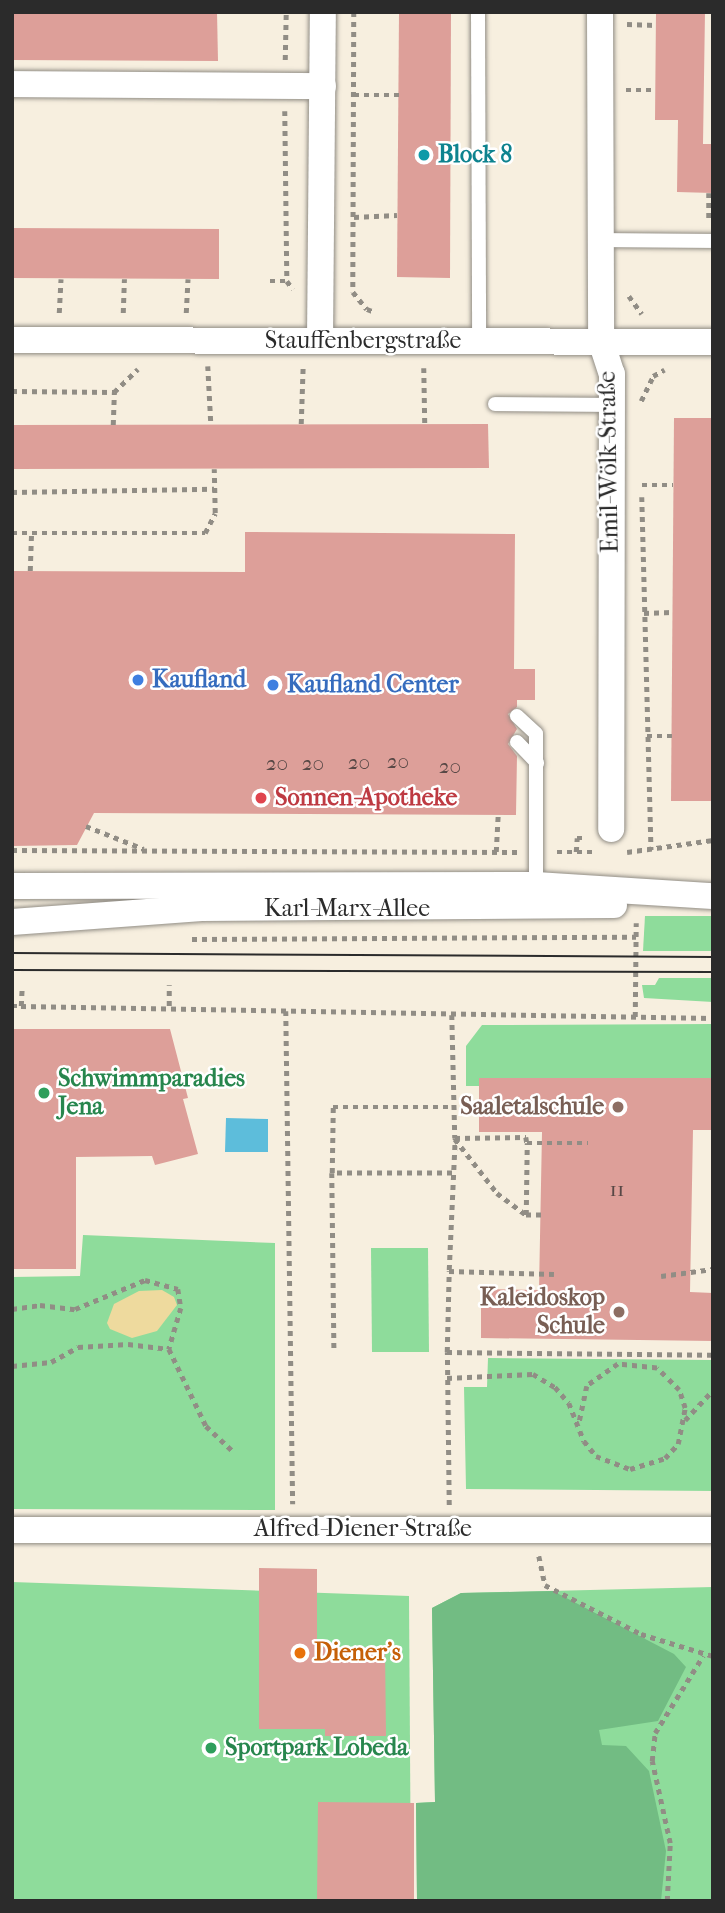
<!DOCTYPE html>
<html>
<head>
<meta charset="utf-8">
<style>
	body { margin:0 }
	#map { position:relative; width:725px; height:1913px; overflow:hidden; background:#f7efdf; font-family:"IM FELL French Canon",serif }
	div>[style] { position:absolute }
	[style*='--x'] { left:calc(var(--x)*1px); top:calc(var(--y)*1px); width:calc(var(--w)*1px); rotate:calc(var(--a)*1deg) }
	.green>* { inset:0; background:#8edc9b }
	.forest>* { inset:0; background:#72bc83 }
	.sand>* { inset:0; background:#eeda9e }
	.water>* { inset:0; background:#5dbddb }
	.building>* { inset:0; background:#dd9f99 }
	.path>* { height:4.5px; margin-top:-2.25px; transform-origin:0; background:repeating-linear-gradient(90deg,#918d85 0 5px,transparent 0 10px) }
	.roads { filter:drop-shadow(0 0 2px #918d85) drop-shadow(0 0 2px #918d85) }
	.service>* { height:14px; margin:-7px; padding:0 7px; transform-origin:7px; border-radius:7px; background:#fff }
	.minor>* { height:26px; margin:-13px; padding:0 13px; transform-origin:13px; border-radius:13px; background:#fff }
	.tram>* { height:2px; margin:-1px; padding:0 1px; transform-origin:1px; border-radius:1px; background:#2b2b2b }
	.dots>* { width:19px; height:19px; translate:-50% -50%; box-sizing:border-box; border:4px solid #fff; border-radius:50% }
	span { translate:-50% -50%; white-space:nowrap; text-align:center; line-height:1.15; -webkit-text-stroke:5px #fff; paint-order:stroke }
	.number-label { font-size:21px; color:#584846 }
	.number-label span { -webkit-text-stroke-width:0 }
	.culture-label { font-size:24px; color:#0d838f; font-weight:700 }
	.left { translate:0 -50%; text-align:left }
	.street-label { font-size:24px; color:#2b2b2b }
	.shop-label { font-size:24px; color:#366cbe; font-weight:700 }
	.health-label { font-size:24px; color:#be3a42; font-weight:700 }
	.leisure-label { font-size:24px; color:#27864d; font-weight:700 }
	.education-label { font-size:24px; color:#785e54; font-weight:700 }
	.right { translate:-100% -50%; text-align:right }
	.food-label { font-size:24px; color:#c56008; font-weight:700 }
	.frame { position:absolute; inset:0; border:14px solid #2b2b2b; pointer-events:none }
</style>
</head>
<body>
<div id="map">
	<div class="green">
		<i style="clip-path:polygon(645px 916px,713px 916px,713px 951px,643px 951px)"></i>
		<i style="clip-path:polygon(659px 978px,713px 978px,713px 1002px,644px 998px,642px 985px,655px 985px)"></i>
		<i style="clip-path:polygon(713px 1024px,713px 1078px,479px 1078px,479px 1086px,466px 1086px,466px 1046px,482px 1025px)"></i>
		<i style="clip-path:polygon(83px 1235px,275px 1243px,275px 1510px,12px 1509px,12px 1277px,80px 1276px)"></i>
		<i style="clip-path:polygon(371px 1248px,428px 1248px,429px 1352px,372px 1352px)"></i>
		<i style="clip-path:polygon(488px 1358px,713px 1360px,713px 1491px,466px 1489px,464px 1387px,487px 1387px)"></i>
		<i style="clip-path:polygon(12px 1582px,409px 1596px,411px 1901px,12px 1901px)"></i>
		<i style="clip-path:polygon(713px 1587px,713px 1901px,417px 1901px,416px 1803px,435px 1802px,432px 1608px,461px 1593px)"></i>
	</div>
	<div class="forest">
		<i style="clip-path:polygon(553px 1591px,674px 1654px,686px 1667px,658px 1721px,599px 1730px,602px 1745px,626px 1746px,649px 1771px,666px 1851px,661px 1901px,417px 1901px,416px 1803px,435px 1802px,432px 1608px,461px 1593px)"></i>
	</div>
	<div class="sand">
		<i style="clip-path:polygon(162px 1290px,174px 1297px,177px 1305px,157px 1331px,132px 1338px,110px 1329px,107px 1323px,114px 1304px,139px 1291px)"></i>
	</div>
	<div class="water">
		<i style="clip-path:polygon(226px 1118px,268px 1119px,268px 1152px,225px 1152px)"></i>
	</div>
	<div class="building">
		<i style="clip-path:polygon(12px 12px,217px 12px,218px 61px,12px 60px)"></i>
		<i style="clip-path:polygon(399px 12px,451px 12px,450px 278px,397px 277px)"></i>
		<i style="clip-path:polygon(656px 12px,705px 12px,703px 144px,713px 144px,713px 193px,677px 192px,678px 120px,655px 120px)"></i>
		<i style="clip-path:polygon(12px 228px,219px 229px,219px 279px,12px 278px)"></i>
		<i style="clip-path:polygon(674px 418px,713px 418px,713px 801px,671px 801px)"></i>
		<i style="clip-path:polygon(488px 424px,489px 468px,12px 469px,12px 425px)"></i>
		<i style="clip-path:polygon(245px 532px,515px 534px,514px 669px,535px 669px,535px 700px,517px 700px,517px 707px,508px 714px,517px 729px,508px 744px,517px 756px,516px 815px,94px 813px,77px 845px,12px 846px,12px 571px,245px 572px)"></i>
		<i style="clip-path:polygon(12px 1029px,170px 1029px,188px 1098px,183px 1099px,198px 1154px,155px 1165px,152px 1156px,76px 1157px,76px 1269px,12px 1269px)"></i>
		<i style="clip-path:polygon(479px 1078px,713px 1078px,713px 1130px,693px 1130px,690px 1292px,713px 1293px,713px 1341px,481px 1338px,481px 1289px,539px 1290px,542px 1132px,479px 1132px)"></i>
		<i style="clip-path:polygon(259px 1568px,317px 1569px,317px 1647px,385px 1647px,386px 1736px,325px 1736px,325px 1729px,259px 1729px)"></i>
		<i style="clip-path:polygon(318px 1802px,414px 1803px,414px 1901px,317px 1901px)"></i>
	</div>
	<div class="path">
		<i style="--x:354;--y:12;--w:280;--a:90.2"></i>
		<i style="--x:353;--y:292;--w:22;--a:51"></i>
		<i style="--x:367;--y:309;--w:9;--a:21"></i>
		<i style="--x:627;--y:24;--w:29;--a:2"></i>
		<i style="--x:285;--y:60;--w:48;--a:-88.8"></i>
		<i style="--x:626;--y:90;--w:29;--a:0"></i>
		<i style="--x:354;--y:95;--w:45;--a:0"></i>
		<i style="--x:285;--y:111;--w:170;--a:89.3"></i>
		<i style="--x:287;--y:281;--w:10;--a:53"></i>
		<i style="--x:709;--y:193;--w:27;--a:90"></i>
		<i style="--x:354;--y:217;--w:43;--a:-2.7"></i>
		<i style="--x:270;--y:281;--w:17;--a:0"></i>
		<i style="--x:629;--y:296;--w:22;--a:54"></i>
		<i style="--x:59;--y:313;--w:34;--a:-87"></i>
		<i style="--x:123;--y:313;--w:34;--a:-88"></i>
		<i style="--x:186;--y:313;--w:34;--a:-87"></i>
		<i style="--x:208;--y:366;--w:58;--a:87"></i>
		<i style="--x:424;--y:368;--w:56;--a:89"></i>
		<i style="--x:12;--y:391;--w:102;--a:0.6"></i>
		<i style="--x:114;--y:392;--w:33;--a:-44"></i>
		<i style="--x:641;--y:401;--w:28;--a:-64"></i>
		<i style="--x:653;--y:376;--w:13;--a:-29"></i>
		<i style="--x:301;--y:424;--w:59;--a:-88.1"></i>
		<i style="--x:113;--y:425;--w:33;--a:-88"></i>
		<i style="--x:642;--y:485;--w:31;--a:0"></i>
		<i style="--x:12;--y:492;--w:202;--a:-0.9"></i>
		<i style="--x:642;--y:497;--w:353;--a:88.5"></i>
		<i style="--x:12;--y:533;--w:193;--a:0"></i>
		<i style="--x:205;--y:533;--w:22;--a:-63"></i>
		<i style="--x:215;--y:513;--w:44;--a:-91.3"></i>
		<i style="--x:30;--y:571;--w:37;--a:-88"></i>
		<i style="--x:644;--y:613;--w:28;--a:-2"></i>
		<i style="--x:647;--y:736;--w:25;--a:0"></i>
		<i style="--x:86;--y:826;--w:62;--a:21.6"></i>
		<i style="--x:12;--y:850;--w:505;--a:0.23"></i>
		<i style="--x:496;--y:852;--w:37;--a:-87"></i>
		<i style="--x:557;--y:852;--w:40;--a:0"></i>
		<i style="--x:576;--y:852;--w:14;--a:-86"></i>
		<i style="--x:577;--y:838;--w:9;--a:0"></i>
		<i style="--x:627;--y:852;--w:87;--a:-7.9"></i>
		<i style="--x:192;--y:939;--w:444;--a:-0.3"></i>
		<i style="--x:12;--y:1006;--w:9;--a:0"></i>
		<i style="--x:21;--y:1006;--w:19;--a:-87"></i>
		<i style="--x:21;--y:1006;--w:692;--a:0.99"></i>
		<i style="--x:169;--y:1006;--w:21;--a:-90"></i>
		<i style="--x:286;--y:1011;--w:493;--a:89.2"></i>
		<i style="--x:452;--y:1015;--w:123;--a:88.6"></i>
		<i style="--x:455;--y:1138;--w:71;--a:-0.8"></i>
		<i style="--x:526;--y:1137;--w:6;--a:81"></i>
		<i style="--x:635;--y:1017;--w:94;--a:-89.4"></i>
		<i style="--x:455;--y:1139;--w:68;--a:52.1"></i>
		<i style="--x:497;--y:1193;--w:36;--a:37"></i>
		<i style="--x:332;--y:1173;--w:175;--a:89.3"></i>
		<i style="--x:452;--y:1173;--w:120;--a:180"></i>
		<i style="--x:332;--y:1173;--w:66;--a:-89.1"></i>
		<i style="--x:333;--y:1107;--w:121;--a:0"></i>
		<i style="--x:541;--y:1215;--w:15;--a:180"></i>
		<i style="--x:526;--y:1215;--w:72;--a:-89.2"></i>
		<i style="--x:527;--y:1143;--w:61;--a:0"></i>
		<i style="--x:449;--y:1270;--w:132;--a:-87.4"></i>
		<i style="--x:661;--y:1276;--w:52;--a:-7.7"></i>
		<i style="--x:12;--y:1309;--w:28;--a:-8"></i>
		<i style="--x:40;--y:1305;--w:35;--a:7"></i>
		<i style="--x:75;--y:1309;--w:76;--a:-22.5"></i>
		<i style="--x:145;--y:1280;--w:34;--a:15"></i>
		<i style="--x:178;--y:1289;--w:19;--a:81"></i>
		<i style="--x:181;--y:1308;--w:43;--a:106.3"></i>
		<i style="--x:169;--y:1349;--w:85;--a:64.3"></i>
		<i style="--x:206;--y:1426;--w:38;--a:43"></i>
		<i style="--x:447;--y:1352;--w:81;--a:-88.6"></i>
		<i style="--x:449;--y:1271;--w:105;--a:1.6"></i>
		<i style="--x:12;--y:1366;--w:39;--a:-6"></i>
		<i style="--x:51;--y:1362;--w:31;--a:-29"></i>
		<i style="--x:78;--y:1347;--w:50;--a:-3.4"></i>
		<i style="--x:128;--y:1344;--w:41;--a:7"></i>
		<i style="--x:447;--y:1378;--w:86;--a:-2.7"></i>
		<i style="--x:533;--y:1374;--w:26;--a:31"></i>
		<i style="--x:555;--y:1387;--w:21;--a:49"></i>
		<i style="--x:569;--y:1403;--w:41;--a:68.5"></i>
		<i style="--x:584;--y:1441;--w:19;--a:51"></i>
		<i style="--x:596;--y:1456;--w:36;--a:21"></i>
		<i style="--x:630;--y:1469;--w:37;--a:-17"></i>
		<i style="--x:665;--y:1458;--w:19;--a:-47"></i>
		<i style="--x:678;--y:1444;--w:37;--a:-79"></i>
		<i style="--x:685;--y:1408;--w:19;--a:-108"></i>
		<i style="--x:679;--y:1390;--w:31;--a:-135"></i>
		<i style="--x:657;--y:1368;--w:39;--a:-174"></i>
		<i style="--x:618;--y:1364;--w:38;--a:145"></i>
		<i style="--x:587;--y:1386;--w:38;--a:102"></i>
		<i style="--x:685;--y:1420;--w:41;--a:-47"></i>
		<i style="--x:449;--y:1505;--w:153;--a:-90.7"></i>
		<i style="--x:447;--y:1352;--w:266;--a:0.6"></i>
		<i style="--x:539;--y:1556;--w:30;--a:78"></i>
		<i style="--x:545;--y:1585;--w:108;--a:27"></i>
		<i style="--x:641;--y:1634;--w:75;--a:17"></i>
		<i style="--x:667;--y:1901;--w:58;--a:-87"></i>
		<i style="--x:670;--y:1843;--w:84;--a:-102.4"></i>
		<i style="--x:652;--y:1761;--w:28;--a:-84"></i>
		<i style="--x:655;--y:1733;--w:91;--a:-58.1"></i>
	</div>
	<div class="roads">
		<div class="service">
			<i style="--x:478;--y:12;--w:329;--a:89.8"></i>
			<i style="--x:600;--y:240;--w:113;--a:0.5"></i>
			<i style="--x:495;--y:404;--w:117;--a:0.5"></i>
			<i style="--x:517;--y:716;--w:26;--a:43"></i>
			<i style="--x:536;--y:734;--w:156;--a:90"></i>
			<i style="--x:517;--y:742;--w:29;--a:46"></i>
		</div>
		<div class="minor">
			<i style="--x:600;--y:12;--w:329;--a:89.8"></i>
			<i style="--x:601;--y:341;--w:35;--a:72"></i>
			<i style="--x:612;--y:374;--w:455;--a:90.1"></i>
			<i style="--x:12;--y:84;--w:311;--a:0.4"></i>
			<i style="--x:12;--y:340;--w:701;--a:0.16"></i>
			<i style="--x:320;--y:340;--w:328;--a:-89.5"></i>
			<i style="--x:12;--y:886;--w:524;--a:-0.11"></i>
			<i style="--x:536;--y:885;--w:177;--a:3.6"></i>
			<i style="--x:12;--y:922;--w:190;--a:-4.2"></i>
			<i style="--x:201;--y:908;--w:413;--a:-0.4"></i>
			<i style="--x:12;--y:1530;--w:701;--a:0"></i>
		</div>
	</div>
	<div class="tram">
		<i style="--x:12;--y:953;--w:701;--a:0.33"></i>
		<i style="--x:12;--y:970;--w:701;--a:0.16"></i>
	</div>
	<div class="dots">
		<i style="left:424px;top:155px;background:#0f9aa8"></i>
		<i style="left:138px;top:680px;background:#3f7fe0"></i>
		<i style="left:273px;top:685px;background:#3f7fe0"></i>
		<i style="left:261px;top:798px;background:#e0444e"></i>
		<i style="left:44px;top:1093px;background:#2e9e5b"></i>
		<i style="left:618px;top:1107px;background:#8d6e63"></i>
		<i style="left:619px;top:1312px;background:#8d6e63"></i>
		<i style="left:300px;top:1653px;background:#e8710a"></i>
		<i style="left:211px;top:1748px;background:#2e9e5b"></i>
	</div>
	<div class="number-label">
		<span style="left:398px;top:761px">20</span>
		<span style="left:359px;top:762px">20</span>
		<span style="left:277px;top:763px">20</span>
		<span style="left:313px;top:763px">20</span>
		<span style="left:450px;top:766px">20</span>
		<span style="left:617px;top:1189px">11</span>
	</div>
	<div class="culture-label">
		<span class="left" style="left:438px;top:155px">Block 8</span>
	</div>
	<div class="street-label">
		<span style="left:363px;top:341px">Stauffenbergstraße</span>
		<span style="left:609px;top:462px;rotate:-91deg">Emil-Wölk-Straße</span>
		<span style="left:347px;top:909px">Karl-Marx-Allee</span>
		<span style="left:363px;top:1529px">Alfred-Diener-Straße</span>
	</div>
	<div class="shop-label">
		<span class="left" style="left:152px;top:680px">Kaufland</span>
		<span class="left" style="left:287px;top:685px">Kaufland Center</span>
	</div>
	<div class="health-label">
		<span class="left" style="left:275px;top:798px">Sonnen-Apotheke</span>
	</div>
	<div class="leisure-label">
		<span class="left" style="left:58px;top:1093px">Schwimmparadies<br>Jena</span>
		<span class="left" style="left:225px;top:1748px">Sportpark Lobeda</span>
	</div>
	<div class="education-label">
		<span class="right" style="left:604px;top:1107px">Saaletalschule</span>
		<span class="right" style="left:605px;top:1312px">Kaleidoskop<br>Schule</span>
	</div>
	<div class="food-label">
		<span class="left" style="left:314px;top:1653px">Diener's</span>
	</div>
	<div class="frame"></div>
</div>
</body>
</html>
